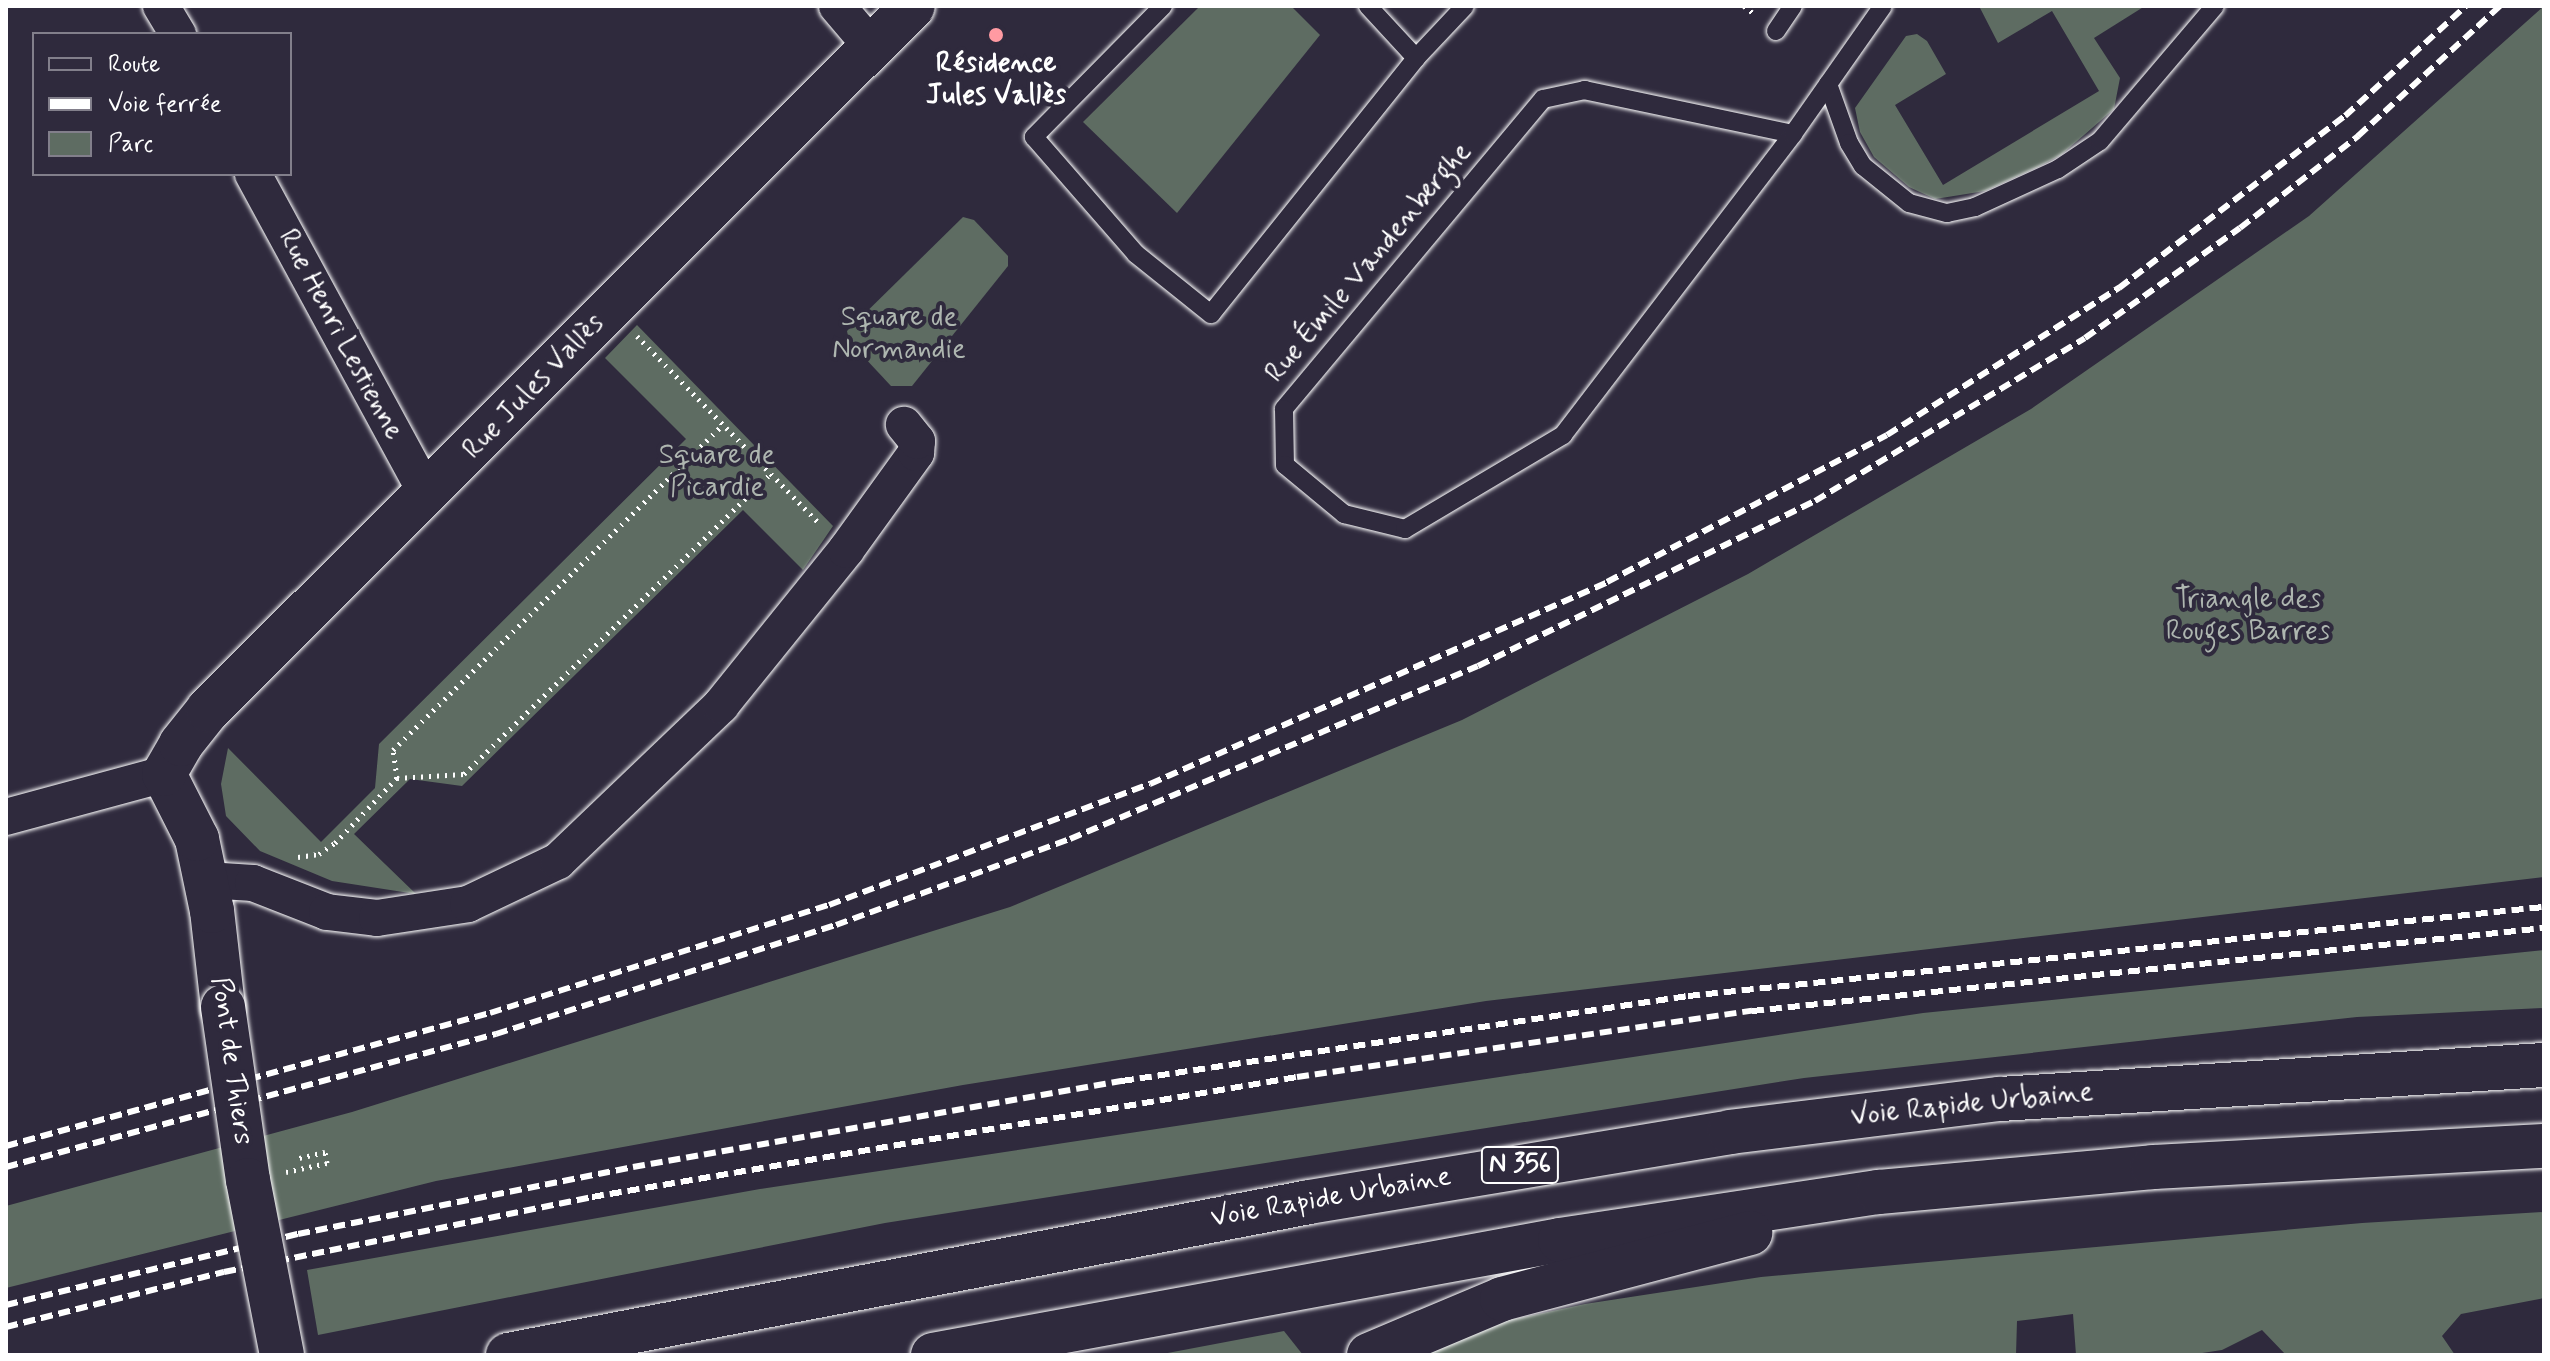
<!DOCTYPE html>
<html>
<head>
<meta charset="utf-8">
<style>
	body { margin:0 }
	#map { position:relative; width:2550px; height:1361px; overflow:hidden; background:#2f2a3d; font-family:Mynerve,sans-serif }
	div>[style] { position:absolute }
	[style*='--x'] { left:calc(var(--x)*1px); top:calc(var(--y)*1px); width:calc(var(--w)*1px); rotate:calc(var(--a)*1deg) }
	.green>* { inset:0; background:#5e6c62 }
	.path>* { height:5px; margin-top:-2.5px; transform-origin:0; background:repeating-linear-gradient(90deg,#fff 0 2px,transparent 0 8px) }
	.roads { filter:drop-shadow(0 0 2px #fff) drop-shadow(0 0 2px #fff) }
	.lane>* { height:18px; margin:-9px; padding:0 9px; transform-origin:9px; border-radius:9px; background:#2f2a3d }
	.street>* { height:36px; margin:-18px; padding:0 18px; transform-origin:18px; border-radius:18px; background:#2f2a3d }
	.secondary>* { height:44px; margin:-22px; padding:0 22px; transform-origin:22px; border-radius:22px; background:#2f2a3d }
	.highway>* { height:44px; margin:-22px; padding:0 22px; transform-origin:22px; border-radius:22px; background:#2f2a3d }
	.rail>* { height:6px; margin-top:-3px; transform-origin:0; background:repeating-linear-gradient(90deg,#fff 0 12px,transparent 0 18px) }
	.bridges { filter:drop-shadow(0 0 2px #fff) drop-shadow(0 0 2px #fff) }
	.secondary-bridge>* { height:44px; margin:-22px; padding:0 22px; transform-origin:22px; border-radius:22px; background:#2f2a3d }
	.dots>* { width:22px; height:22px; translate:-50% -50%; box-sizing:border-box; border:4px solid #2f2a3d; border-radius:50% }
	span { translate:-50% -50%; white-space:nowrap; text-align:center; line-height:1.15; -webkit-text-stroke:8px #2f2a3d; paint-order:stroke }
	.shield-label span { padding:2px 6px; background:#2f2a3d; border:2px solid; border-radius:6px; -webkit-text-stroke-width:0 }
	.shield-label { font-size:26px; color:#fff; font-weight:700 }
	.poi-label { font-size:28px; color:#fff; font-weight:700 }
	.street-label { font-size:28px; color:#fff }
	.park-label { font-size:28px; color:#aeb6b0 }
	.frame { position:absolute; inset:0; border:8px solid #fff; pointer-events:none }
	.legend { position:absolute; left:32px; top:32px; width:260px; height:144px; box-sizing:border-box; background:#2f2a3d; border:2px solid #827f8b; margin:0; padding:10px 14px; list-style:none; font-size:24px; color:#fff }
	.legend li { display:flex; align-items:center; gap:16px; height:40px }
	.legend b { width:40px; border:2px solid #827f8b }
</style>
</head>
<body>
<div id="map">
	<div class="green">
		<i style="clip-path:polygon(1200px 6px,1291px 6px,1320px 35px,1177px 213px,1083px 122px)"></i>
		<i style="clip-path:polygon(1979px 6px,2145px 6px,2094px 38px,2120px 78px,2114px 109px,2061px 155px,2038px 167px,1985px 191px,1935px 199px,1909px 187px,1874px 157px,1860px 132px,1855px 108px,1906px 36px,1917px 34px,1927px 41px,1946px 74px,1895px 105px,1943px 185px,2099px 91px,2052px 11px,1998px 43px)"></i>
		<i style="clip-path:polygon(2544px 6px,2544px 877px,1486px 1001px,963px 1085px,436px 1181px,6px 1288px,6px 1206px,352px 1112px,1010px 907px,1462px 720px,1748px 574px,2031px 409px,2309px 216px)"></i>
		<i style="clip-path:polygon(963px 217px,974px 220px,1008px 256px,1008px 266px,912px 386px,891px 386px,849px 341px,847px 331px)"></i>
		<i style="clip-path:polygon(637px 325px,833px 526px,803px 570px,743px 510px,462px 786px,410px 779px,354px 834px,416px 894px,332px 881px,260px 851px,226px 816px,221px 784px,228px 748px,321px 842px,375px 788px,379px 744px,686px 439px,605px 358px)"></i>
		<i style="clip-path:polygon(2544px 950px,2544px 1008px,2357px 1017px,1804px 1078px,885px 1223px,318px 1335px,307px 1270px,760px 1189px,1923px 1013px)"></i>
		<i style="clip-path:polygon(2544px 1212px,2544px 1298px,2461px 1314px,2442px 1336px,2455px 1355px,2286px 1355px,2262px 1330px,2222px 1350px,2189px 1355px,2076px 1355px,2073px 1314px,2017px 1321px,2016px 1355px,1416px 1355px,1472px 1328px,1585px 1304px,1761px 1277px,2362px 1223px)"></i>
		<i style="clip-path:polygon(1284px 1331px,1303px 1355px,1157px 1355px)"></i>
	</div>
	<div class="path">
		<i style="--x:1744;--y:6;--w:11;--a:38"></i>
		<i style="--x:637;--y:336;--w:262;--a:45.8"></i>
		<i style="--x:397;--y:778;--w:28;--a:-98"></i>
		<i style="--x:393;--y:750;--w:463;--a:-44.6"></i>
		<i style="--x:298;--y:857;--w:21;--a:-8"></i>
		<i style="--x:319;--y:854;--w:19;--a:-35"></i>
		<i style="--x:335;--y:843;--w:90;--a:-46.4"></i>
		<i style="--x:397;--y:778;--w:67;--a:-3.4"></i>
		<i style="--x:464;--y:774;--w:430;--a:-44.4"></i>
		<i style="--x:286;--y:1172;--w:42;--a:-12.4"></i>
		<i style="--x:327;--y:1163;--w:11;--a:-100"></i>
		<i style="--x:325;--y:1152;--w:27;--a:167"></i>
	</div>
	<div class="roads">
		<div class="lane">
			<i style="--x:1163;--y:6;--w:184;--a:134.6"></i>
			<i style="--x:1034;--y:137;--w:155;--a:48.9"></i>
			<i style="--x:1136;--y:254;--w:96;--a:38.7"></i>
			<i style="--x:1211;--y:314;--w:328;--a:-51.3"></i>
			<i style="--x:1368;--y:6;--w:71;--a:47.3"></i>
			<i style="--x:1416;--y:58;--w:71;--a:-46.7"></i>
			<i style="--x:1776;--y:31;--w:30;--a:-56"></i>
			<i style="--x:1828;--y:84;--w:63;--a:70.4"></i>
			<i style="--x:1849;--y:143;--w:27;--a:59"></i>
			<i style="--x:1863;--y:166;--w:59;--a:38.8"></i>
			<i style="--x:1909;--y:203;--w:39;--a:15"></i>
			<i style="--x:1947;--y:213;--w:29;--a:-12"></i>
			<i style="--x:1975;--y:207;--w:91;--a:-24.6"></i>
			<i style="--x:2058;--y:169;--w:50;--a:-33.7"></i>
			<i style="--x:2100;--y:141;--w:177;--a:-49.6"></i>
			<i style="--x:1793;--y:134;--w:213;--a:-168.1"></i>
			<i style="--x:1585;--y:90;--w:43;--a:167.9"></i>
			<i style="--x:1543;--y:99;--w:404;--a:129.9"></i>
			<i style="--x:1284;--y:409;--w:56;--a:89"></i>
			<i style="--x:1285;--y:465;--w:77;--a:39.7"></i>
			<i style="--x:1344;--y:514;--w:63;--a:13.8"></i>
			<i style="--x:1405;--y:529;--w:184;--a:-30.7"></i>
			<i style="--x:1563;--y:435;--w:379;--a:-52.6"></i>
			<i style="--x:1793;--y:134;--w:156;--a:-54.9"></i>
		</div>
		<div class="street">
			<i style="--x:161;--y:6;--w:33;--a:59"></i>
			<i style="--x:837;--y:6;--w:52;--a:49.6"></i>
			<i style="--x:253;--y:174;--w:366;--a:61.5"></i>
			<i style="--x:6;--y:817;--w:164;--a:-15.2"></i>
			<i style="--x:207;--y:880;--w:46;--a:3.7"></i>
			<i style="--x:253;--y:883;--w:79;--a:21.4"></i>
			<i style="--x:327;--y:912;--w:50;--a:6.8"></i>
			<i style="--x:377;--y:918;--w:92;--a:-8.7"></i>
			<i style="--x:468;--y:904;--w:100;--a:-25.5"></i>
			<i style="--x:558;--y:861;--w:226;--a:-43.7"></i>
			<i style="--x:721;--y:705;--w:199;--a:-51.1"></i>
			<i style="--x:846;--y:550;--w:120;--a:-54.2"></i>
			<i style="--x:916;--y:453;--w:12;--a:-85"></i>
			<i style="--x:917;--y:441;--w:21;--a:-129"></i>
		</div>
		<div class="secondary">
			<i style="--x:223;--y:1007;--w:97;--a:-96.5"></i>
			<i style="--x:212;--y:911;--w:74;--a:-101.8"></i>
			<i style="--x:197;--y:839;--w:73;--a:-116.9"></i>
			<i style="--x:164;--y:774;--w:34;--a:-60"></i>
			<i style="--x:181;--y:744;--w:43;--a:-51.5"></i>
			<i style="--x:208;--y:710;--w:996;--a:-44.96"></i>
		</div>
		<div class="highway">
			<i style="--x:508;--y:1355;--w:815;--a:-10.81"></i>
			<i style="--x:1309;--y:1202;--w:427;--a:-9.4"></i>
			<i style="--x:1730;--y:1132;--w:272;--a:-7"></i>
			<i style="--x:2000;--y:1099;--w:545;--a:-3.58"></i>
			<i style="--x:933;--y:1355;--w:637;--a:-10.39"></i>
			<i style="--x:1560;--y:1240;--w:323;--a:-8.6"></i>
			<i style="--x:1879;--y:1192;--w:275;--a:-5.2"></i>
			<i style="--x:2153;--y:1167;--w:392;--a:-3.1"></i>
			<i style="--x:1369;--y:1355;--w:144;--a:-22.8"></i>
			<i style="--x:1502;--y:1299;--w:257;--a:-14.9"></i>
		</div>
	</div>
	<div class="rail">
		<i style="--x:6;--y:1146;--w:502;--a:-15.37"></i>
		<i style="--x:490;--y:1013;--w:356;--a:-17.7"></i>
		<i style="--x:829;--y:905;--w:343;--a:-20.7"></i>
		<i style="--x:1150;--y:784;--w:500;--a:-23.8"></i>
		<i style="--x:1607;--y:582;--w:316;--a:-27.7"></i>
		<i style="--x:1887;--y:435;--w:275;--a:-32.4"></i>
		<i style="--x:2119;--y:288;--w:284;--a:-37.3"></i>
		<i style="--x:2345;--y:116;--w:164;--a:-42.3"></i>
		<i style="--x:6;--y:1167;--w:508;--a:-15.19"></i>
		<i style="--x:496;--y:1034;--w:357;--a:-17.8"></i>
		<i style="--x:836;--y:925;--w:249;--a:-20.2"></i>
		<i style="--x:1070;--y:839;--w:443;--a:-23"></i>
		<i style="--x:1478;--y:666;--w:375;--a:-26.1"></i>
		<i style="--x:1815;--y:501;--w:315;--a:-31.1"></i>
		<i style="--x:2085;--y:338;--w:190;--a:-35.4"></i>
		<i style="--x:2240;--y:228;--w:150;--a:-37.9"></i>
		<i style="--x:2358;--y:136;--w:193;--a:-42.5"></i>
		<i style="--x:6;--y:1305;--w:301;--a:-13.7"></i>
		<i style="--x:298;--y:1234;--w:342;--a:-11.3"></i>
		<i style="--x:633;--y:1167;--w:497;--a:-10"></i>
		<i style="--x:1122;--y:1081;--w:572;--a:-8.54"></i>
		<i style="--x:1688;--y:996;--w:861;--a:-5.94"></i>
		<i style="--x:6;--y:1327;--w:225;--a:-14.2"></i>
		<i style="--x:224;--y:1272;--w:376;--a:-11.5"></i>
		<i style="--x:592;--y:1197;--w:715;--a:-9.66"></i>
		<i style="--x:1297;--y:1077;--w:460;--a:-8.3"></i>
		<i style="--x:1752;--y:1011;--w:796;--a:-5.98"></i>
	</div>
	<div class="bridges">
		<div class="secondary-bridge">
			<i style="--x:223;--y:1007;--w:175;--a:81.8"></i>
			<i style="--x:248;--y:1180;--w:178;--a:79"></i>
		</div>
	</div>
	<div class="dots">
		<i style="left:996px;top:35px;background:#ff9aa2"></i>
	</div>
	<div class="shield-label">
		<span style="left:1520px;top:1165px">N 356</span>
	</div>
	<div class="poi-label">
		<span style="left:996px;top:80px">Résidence<br>Jules Vallès</span>
	</div>
	<div class="street-label">
		<span style="left:1369px;top:263px;rotate:-50deg">Rue Émile Vandenberghe</span>
		<span style="left:340px;top:335px;rotate:62deg">Rue Henri Lestienne</span>
		<span style="left:534px;top:387px;rotate:-46deg">Rue Jules Vallès</span>
		<span style="left:231px;top:1061px;rotate:82deg">Pont de Thiers</span>
		<span style="left:1972px;top:1105px;rotate:-6deg">Voie Rapide Urbaine</span>
		<span style="left:1331px;top:1198px;rotate:-10deg">Voie Rapide Urbaine</span>
	</div>
	<div class="park-label">
		<span style="left:899px;top:334px">Square de<br>Normandie</span>
		<span style="left:717px;top:472px">Square de<br>Picardie</span>
		<span style="left:2248px;top:616px">Triangle des<br>Rouges Barres</span>
	</div>
	<div class="frame"></div>
	<ul class="legend">
	<li><b style="height:10px;background:#2f2a3d"></b>Route</li>
	<li><b style="height:10px;background:#fff"></b>Voie ferrée</li>
	<li><b style="height:22px;background:#5e6c62"></b>Parc</li>
	</ul>
</div>
</body>
</html>
